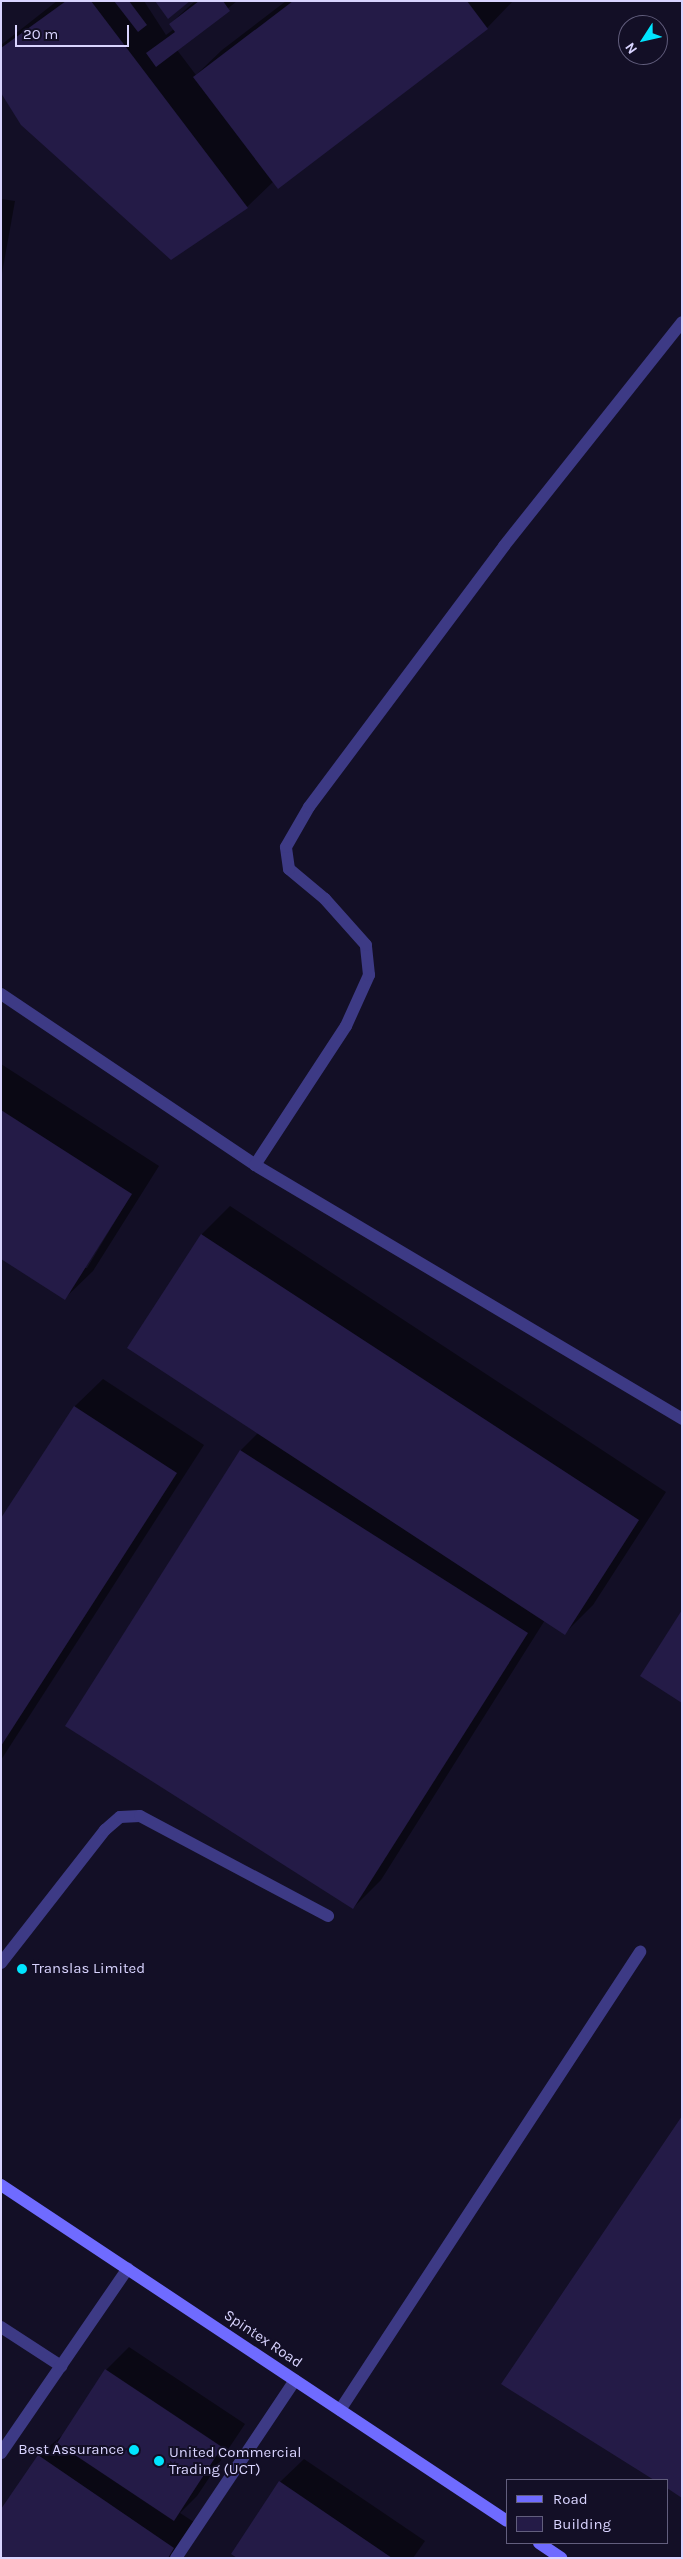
<!DOCTYPE html>
<html>
<head>
<meta charset="utf-8">
<style>
	body { margin:0 }
	#map { position:relative; width:683px; height:2559px; overflow:hidden; background:#130f26; font-family:Karla,sans-serif }
	div>[style] { position:absolute }
	[style*='--x'] { left:calc(var(--x)*1px); top:calc(var(--y)*1px); width:calc(var(--w)*1px); rotate:calc(var(--a)*1deg) }
	.shadow>* { inset:0; background:#0007 }
	.building>* { inset:0; background:#241b47 }
	.lane>* { height:12px; margin:-6px; padding:0 6px; transform-origin:6px; border-radius:6px; background:#3d3a85 }
	.street>* { height:12px; margin:-6px; padding:0 6px; transform-origin:6px; border-radius:6px; background:#3d3a85 }
	.secondary>* { height:12px; margin:-6px; padding:0 6px; transform-origin:6px; border-radius:6px; background:#6f6bff }
	.dots>* { width:14px; height:14px; translate:-50% -50%; box-sizing:border-box; border:2px solid #130f26; border-radius:50% }
	span { translate:-50% -50%; white-space:nowrap; text-align:center; line-height:1.15; -webkit-text-stroke:4px #130f26; paint-order:stroke }
	.poi-label { font-size:15px; color:#d9d4ff }
	.left { translate:0 -50%; text-align:left }
	.right { translate:-100% -50%; text-align:right }
	.street-label { font-size:15px; color:#d9d4ff }
	.frame { position:absolute; inset:0; border:2px solid #d9d4ff; pointer-events:none }
	.legend { position:absolute; left:506px; top:2479px; width:162px; height:65px; box-sizing:border-box; background:#130f26; border:1px solid #625e7d; margin:0; padding:6px 9px; list-style:none; font-size:15px; color:#d9d4ff }
	.legend li { display:flex; align-items:center; gap:10px; height:25px }
	.legend b { width:25px; border:1px solid #625e7d }
	.north { position:absolute; left:618px; top:15px; width:50px; height:50px; box-sizing:border-box; background:#130f26; border:1px solid #625e7d; border-radius:50%; rotate:235deg; font-size:14px; font-weight:700; line-height:20px; text-align:center; color:#d9d4ff }
	.north::after { content:''; display:block; margin:auto; width:18px; height:22px; background:#00e5ff; clip-path:polygon(50% 0,100% 100%,50% 72%,0 100%) }
	.scale { position:absolute; left:15px; top:25px; width:114px; height:22px; box-sizing:border-box; border:2px solid #d9d4ff; border-top:0; padding-left:6px; font-size:15px; line-height:18px; white-space:nowrap; color:#d9d4ff; -webkit-text-stroke:4px #130f26; paint-order:stroke }
</style>
</head>
<body>
<div id="map">
	<div class="shadow">
		<i style="clip-path:polygon(57px 1px,144px 1px,166px 35px,174px 29px,170px 24px,195px 1px,237px 1px,177px 50px,196px 75px,222px 50px,286px 1px,513px 1px,487px 28px,274px 181px,247px 207px,171px 259px,1px 91px,1px 45px)"></i>
		<i style="clip-path:polygon(1px 199px,15px 201px,1px 279px)"></i>
		<i style="clip-path:polygon(evenodd,1px 1064px,159px 1166px,93px 1271px,65px 1298px,1px 1257px,1px 1064px,135px 1188px,87px 1268px,84px 1268px,135px 1188px)"></i>
		<i style="clip-path:polygon(230px 1206px,666px 1492px,593px 1605px,565px 1633px,545px 1620px,381px 1880px,353px 1908px,67px 1725px,241px 1450px,259px 1432px,129px 1347px,202px 1234px)"></i>
		<i style="clip-path:polygon(103px 1379px,204px 1445px,1px 1760px,1px 1520px,75px 1406px)"></i>
		<i style="clip-path:polygon(129px 2347px,245px 2424px,197px 2496px,180px 2513px,197px 2524px,174px 2558px,1px 2558px,1px 2511px,39px 2455px,65px 2433px,106px 2370px)"></i>
		<i style="clip-path:polygon(304px 2459px,425px 2541px,413px 2558px,239px 2558px,280px 2482px)"></i>
	</div>
	<div class="building">
		<i style="clip-path:polygon(66px 1px,91px 1px,248px 208px,171px 260px,21px 125px,1px 93px,1px 48px)"></i>
		<i style="clip-path:polygon(114px 1px,129px 1px,147px 25px,138px 32px)"></i>
		<i style="clip-path:polygon(155px 1px,190px 1px,168px 19px)"></i>
		<i style="clip-path:polygon(199px 1px,223px 1px,230px 11px,156px 67px,146px 53px,175px 32px,169px 24px)"></i>
		<i style="clip-path:polygon(293px 1px,467px 1px,488px 29px,278px 189px,193px 77px)"></i>
		<i style="clip-path:polygon(1px 1110px,132px 1194px,65px 1300px,1px 1259px)"></i>
		<i style="clip-path:polygon(201px 1234px,639px 1520px,565px 1635px,127px 1348px)"></i>
		<i style="clip-path:polygon(74px 1406px,177px 1473px,1px 1746px,1px 1518px)"></i>
		<i style="clip-path:polygon(240px 1450px,528px 1633px,353px 1909px,65px 1726px)"></i>
		<i style="clip-path:polygon(682px 1610px,682px 1703px,640px 1676px)"></i>
		<i style="clip-path:polygon(682px 2116px,682px 2498px,667px 2488px,667px 2480px,654px 2480px,501px 2384px)"></i>
		<i style="clip-path:polygon(105px 2369px,222px 2447px,174px 2521px,57px 2443px)"></i>
		<i style="clip-path:polygon(38px 2455px,174px 2548px,168px 2558px,1px 2558px,1px 2509px)"></i>
		<i style="clip-path:polygon(279px 2481px,392px 2558px,237px 2558px,231px 2554px)"></i>
	</div>
	<div class="lane">
		<i style="--x:1;--y:1963;--w:169;--a:-52"></i>
		<i style="--x:105;--y:1830;--w:20;--a:-41"></i>
		<i style="--x:120;--y:1817;--w:20;--a:-3"></i>
		<i style="--x:140;--y:1816;--w:213;--a:28"></i>
		<i style="--x:1;--y:2327;--w:72;--a:33"></i>
		<i style="--x:340;--y:2410;--w:548;--a:-56.77"></i>
		<i style="--x:1;--y:2453;--w:224;--a:-55.5"></i>
		<i style="--x:176;--y:2558;--w:214;--a:-56.2"></i>
	</div>
	<div class="street">
		<i style="--x:1;--y:994;--w:306;--a:33.9"></i>
		<i style="--x:255;--y:1165;--w:497;--a:30.7"></i>
		<i style="--x:255;--y:1165;--w:166;--a:-56.8"></i>
		<i style="--x:346;--y:1026;--w:56;--a:-65.7"></i>
		<i style="--x:369;--y:975;--w:30;--a:-96"></i>
		<i style="--x:366;--y:945;--w:62;--a:-131.7"></i>
		<i style="--x:325;--y:899;--w:47;--a:-140.2"></i>
		<i style="--x:289;--y:869;--w:22;--a:-98"></i>
		<i style="--x:286;--y:847;--w:46;--a:-60.1"></i>
		<i style="--x:309;--y:807;--w:326;--a:-53.2"></i>
		<i style="--x:504;--y:546;--w:286;--a:-51.5"></i>
	</div>
	<div class="secondary">
		<i style="--x:1;--y:2185;--w:607;--a:33.59"></i>
		<i style="--x:539;--y:2543;--w:27;--a:34"></i>
	</div>
	<div class="dots">
		<i style="left:22px;top:1969px;background:#00e5ff"></i>
		<i style="left:134px;top:2450px;background:#00e5ff"></i>
		<i style="left:159px;top:2461px;background:#00e5ff"></i>
	</div>
	<div class="poi-label">
		<span class="left" style="left:32px;top:1969px">Translas Limited</span>
		<span class="right" style="left:124px;top:2450px">Best Assurance</span>
		<span class="left" style="left:169px;top:2461px">United Commercial<br>Trading (UCT)</span>
	</div>
	<div class="street-label">
		<span style="left:263px;top:2339px;rotate:34deg">Spintex Road</span>
	</div>
	<div class="frame"></div>
	<ul class="legend">
	<li><b style="height:6px;background:#6f6bff"></b>Road</li>
	<li><b style="height:14px;background:#241b47"></b>Building</li>
	</ul>
	<div class="north">N</div>
	<div class="scale">20 m</div>
</div>
</body>
</html>
